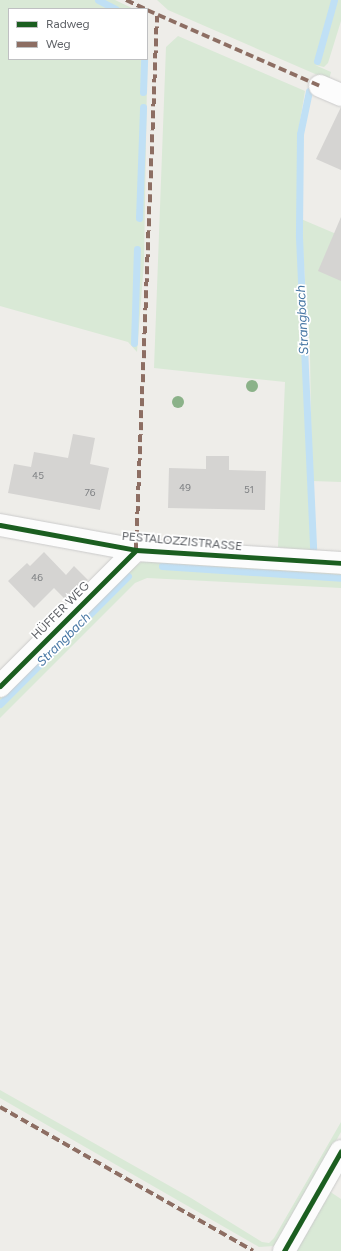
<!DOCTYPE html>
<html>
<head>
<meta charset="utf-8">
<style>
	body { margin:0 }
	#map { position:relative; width:341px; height:1251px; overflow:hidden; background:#eeede9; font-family:Figtree,sans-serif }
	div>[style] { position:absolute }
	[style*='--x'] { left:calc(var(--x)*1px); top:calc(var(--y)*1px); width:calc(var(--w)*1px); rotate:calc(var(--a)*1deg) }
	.green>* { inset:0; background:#d9e9d6 }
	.stream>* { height:7px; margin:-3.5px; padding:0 3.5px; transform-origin:3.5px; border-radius:3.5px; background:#c0e0f5 }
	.building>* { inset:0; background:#d5d4d2 }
	.roads { filter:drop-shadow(0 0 1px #cbcbcb) drop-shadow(0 0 1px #cbcbcb) }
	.minor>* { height:22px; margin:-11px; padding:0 11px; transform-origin:11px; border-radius:11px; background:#fcfcfc }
	.quiet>* { height:4px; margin-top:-2px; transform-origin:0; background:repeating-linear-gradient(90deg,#8d6e63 0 8px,transparent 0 12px) }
	.cycleway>* { height:5px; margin:-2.5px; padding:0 2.5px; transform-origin:2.5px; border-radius:2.5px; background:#1b5e20 }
	.trees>* { width:12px; height:12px; margin:-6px; border-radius:50%; background:#8bb289 }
	span { translate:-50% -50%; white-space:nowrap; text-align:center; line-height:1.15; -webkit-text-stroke:3.5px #fff; paint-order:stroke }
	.number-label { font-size:10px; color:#7e8083 }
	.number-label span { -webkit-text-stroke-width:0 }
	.street-label { font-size:12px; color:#5f6267 }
	.water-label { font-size:13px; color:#4777a4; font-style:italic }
	.legend { position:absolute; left:8px; top:8px; width:140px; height:52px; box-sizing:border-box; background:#fff; border:1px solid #bfc0c2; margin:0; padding:5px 7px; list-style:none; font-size:12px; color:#5f6267 }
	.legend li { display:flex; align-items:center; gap:8px; height:20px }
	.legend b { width:20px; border:1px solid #bfc0c2 }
</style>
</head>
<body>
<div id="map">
	<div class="green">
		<i style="clip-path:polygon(0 0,115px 0,134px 9px,9px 9px,9px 59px,147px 59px,148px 22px,144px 262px,137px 352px,128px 342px,0 306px)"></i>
		<i style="clip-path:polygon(157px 0,341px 0,341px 21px,328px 63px,324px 67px,315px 65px,331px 72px,329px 80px,168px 10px)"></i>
		<i style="clip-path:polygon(178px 36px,305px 91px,297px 140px,298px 237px,312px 552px,278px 547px,285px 382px,154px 368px,166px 47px)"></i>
		<i style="clip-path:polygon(301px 219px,341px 236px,341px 482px,312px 481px,310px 355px)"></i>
		<i style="clip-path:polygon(145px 560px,341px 571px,341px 588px,147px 578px,135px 583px,0 718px,0 698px,125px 572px)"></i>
		<i style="clip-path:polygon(0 1090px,191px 1198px,262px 1242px,269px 1243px,274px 1238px,341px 1122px,341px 1132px,279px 1240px,274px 1246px,259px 1247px,0 1098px)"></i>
		<i style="clip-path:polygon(329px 1191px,341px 1199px,341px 1251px,296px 1251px)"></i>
	</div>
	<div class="stream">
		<i style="--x:98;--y:0;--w:20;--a:27"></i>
		<i style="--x:317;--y:61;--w:63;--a:-74.4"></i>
		<i style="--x:309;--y:91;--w:44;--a:101.8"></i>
		<i style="--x:300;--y:134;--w:103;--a:90.6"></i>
		<i style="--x:299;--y:237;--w:312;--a:87.4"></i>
		<i style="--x:143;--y:92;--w:33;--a:-88"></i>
		<i style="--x:139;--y:218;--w:111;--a:-87.9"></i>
		<i style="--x:134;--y:343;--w:94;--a:-88.2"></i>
		<i style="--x:162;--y:566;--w:179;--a:3.8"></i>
		<i style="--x:0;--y:704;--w:181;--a:-45"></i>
	</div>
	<div class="building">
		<i style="clip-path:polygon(341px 107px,341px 170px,316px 159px)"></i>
		<i style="clip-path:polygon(341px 217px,341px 281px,318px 271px)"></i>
		<i style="clip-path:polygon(73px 434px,95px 438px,90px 464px,109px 468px,100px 510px,8px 493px,14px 464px,31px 467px,34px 452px,68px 458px)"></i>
		<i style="clip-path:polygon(206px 456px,229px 456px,229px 470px,266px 471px,265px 510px,168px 508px,169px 468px,206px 469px)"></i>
		<i style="clip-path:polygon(44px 552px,66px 575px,74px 566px,88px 580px,67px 601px,54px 588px,34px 608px,8px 581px,27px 563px,30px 566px)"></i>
	</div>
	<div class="roads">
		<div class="minor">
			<i style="--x:320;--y:86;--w:23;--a:23"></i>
			<i style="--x:0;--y:525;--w:138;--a:10.4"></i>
			<i style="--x:136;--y:550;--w:205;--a:3.6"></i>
			<i style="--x:0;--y:686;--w:192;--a:-45"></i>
			<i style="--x:284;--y:1251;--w:115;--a:-60.3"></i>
		</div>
	</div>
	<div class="quiet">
		<i style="--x:126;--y:0;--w:21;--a:25"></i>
		<i style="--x:147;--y:10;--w:189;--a:23.7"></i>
		<i style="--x:136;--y:550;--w:534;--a:-87.75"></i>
		<i style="--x:0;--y:1107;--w:291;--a:29.6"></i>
	</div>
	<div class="cycleway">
		<i style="--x:0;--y:525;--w:138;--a:10.4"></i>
		<i style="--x:136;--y:550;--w:205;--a:3.6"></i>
		<i style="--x:0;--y:686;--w:192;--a:-45"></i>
		<i style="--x:284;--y:1251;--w:115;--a:-60.3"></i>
	</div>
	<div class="trees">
		<i style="left:252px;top:386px"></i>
		<i style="left:178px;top:402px"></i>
	</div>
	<div class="number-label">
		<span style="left:38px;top:476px">45</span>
		<span style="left:185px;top:488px">49</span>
		<span style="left:249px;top:490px">51</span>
		<span style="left:90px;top:493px">76</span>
		<span style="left:37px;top:578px">46</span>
	</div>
	<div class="street-label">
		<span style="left:182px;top:542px;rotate:5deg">PESTALOZZISTRASSE</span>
		<span style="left:61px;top:611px;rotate:-45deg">HÜFFER WEG</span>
	</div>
	<div class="water-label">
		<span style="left:303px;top:320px;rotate:-93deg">Strangbach</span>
		<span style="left:64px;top:640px;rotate:-45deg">Strangbach</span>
	</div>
	<ul class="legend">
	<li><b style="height:5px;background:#1b5e20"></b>Radweg</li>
	<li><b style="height:5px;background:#8d6e63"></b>Weg</li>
	</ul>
</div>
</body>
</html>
